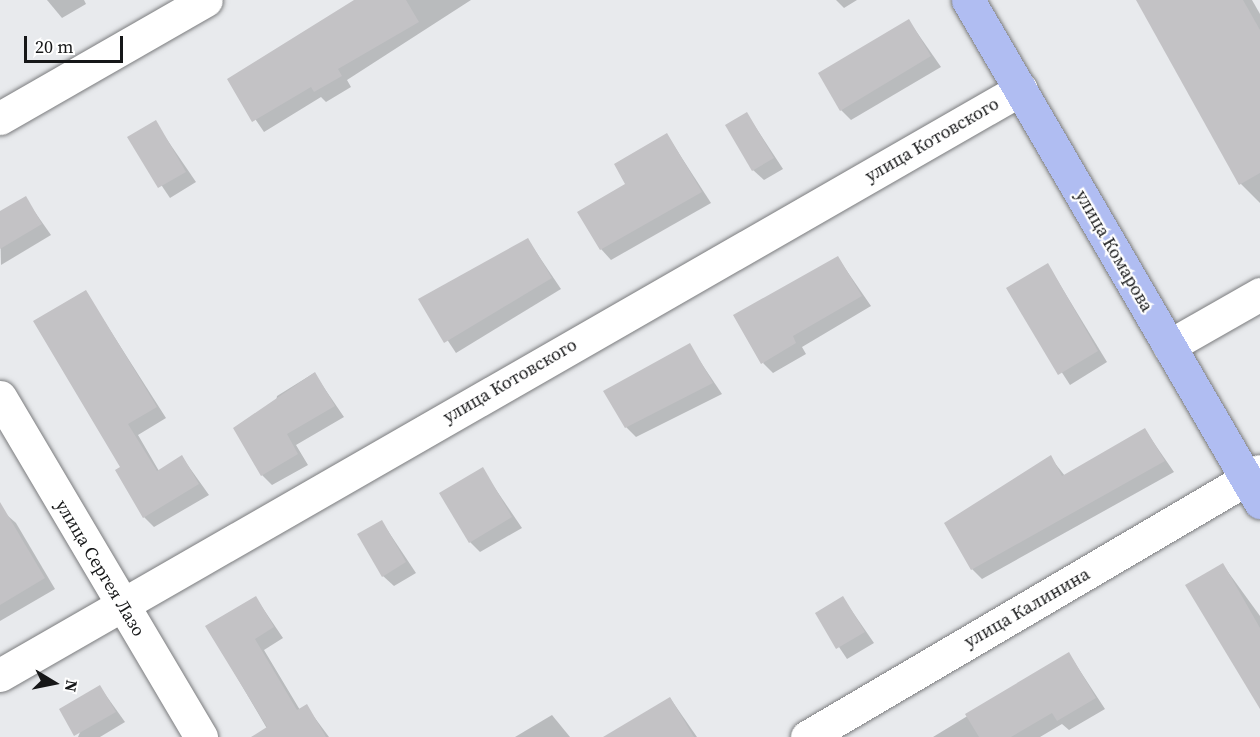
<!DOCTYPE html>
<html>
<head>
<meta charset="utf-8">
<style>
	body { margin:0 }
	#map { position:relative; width:1260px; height:737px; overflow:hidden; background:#e8eaed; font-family:"Source Serif 4",serif }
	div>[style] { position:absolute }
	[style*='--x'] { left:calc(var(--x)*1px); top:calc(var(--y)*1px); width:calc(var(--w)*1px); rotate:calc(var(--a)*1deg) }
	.shadow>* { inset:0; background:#0003 }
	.building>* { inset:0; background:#c3c2c5 }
	.roads { filter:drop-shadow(0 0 2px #7b7c7e) drop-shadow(0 0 2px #7b7c7e) }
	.minor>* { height:33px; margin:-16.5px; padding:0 16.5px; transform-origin:16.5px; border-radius:16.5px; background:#fff }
	.major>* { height:33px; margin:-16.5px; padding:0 16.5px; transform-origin:16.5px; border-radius:16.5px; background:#b0bdf2 }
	span { translate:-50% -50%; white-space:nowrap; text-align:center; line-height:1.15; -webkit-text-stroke:4.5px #fff; paint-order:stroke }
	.street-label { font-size:18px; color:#161718 }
	.north { position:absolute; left:24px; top:653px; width:60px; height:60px; -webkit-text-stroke:4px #fff; paint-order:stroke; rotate:100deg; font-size:16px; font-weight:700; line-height:24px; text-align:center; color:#161718 }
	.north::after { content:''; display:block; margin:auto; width:21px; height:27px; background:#161718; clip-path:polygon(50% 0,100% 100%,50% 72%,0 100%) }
	.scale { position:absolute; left:24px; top:36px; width:99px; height:27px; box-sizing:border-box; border:3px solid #161718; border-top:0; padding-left:8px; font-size:18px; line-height:21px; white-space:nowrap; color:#161718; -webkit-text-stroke:4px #fff; paint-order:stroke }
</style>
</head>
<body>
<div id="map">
	<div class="shadow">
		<i style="clip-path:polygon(47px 0,84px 0,86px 4px,62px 18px)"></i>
		<i style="clip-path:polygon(360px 0,471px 0,347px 80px,351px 87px,326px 102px,321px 97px,264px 132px,229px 80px)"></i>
		<i style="clip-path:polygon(836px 0,857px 0,844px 8px)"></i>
		<i style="clip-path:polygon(1138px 0,1252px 0,1260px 14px,1260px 203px,1241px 184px)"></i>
		<i style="clip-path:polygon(909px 21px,941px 67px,851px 120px,841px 110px)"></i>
		<i style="clip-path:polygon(747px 114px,783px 169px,764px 180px,753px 170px)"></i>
		<i style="clip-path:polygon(155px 122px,196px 182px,170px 198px,129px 137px)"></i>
		<i style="clip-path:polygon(667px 135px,711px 203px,611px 260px,601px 249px,627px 184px)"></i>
		<i style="clip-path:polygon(25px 198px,51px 235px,1px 265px,0 213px)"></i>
		<i style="clip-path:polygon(528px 240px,561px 289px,456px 353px,421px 300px)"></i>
		<i style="clip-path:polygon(838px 258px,871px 306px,802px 347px,806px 354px,773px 373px,763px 363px)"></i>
		<i style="clip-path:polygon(1048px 265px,1107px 362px,1070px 385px,1008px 289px)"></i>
		<i style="clip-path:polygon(85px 291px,166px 418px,138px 435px,159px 471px,182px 457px,209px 495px,154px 527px,144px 517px,123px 468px)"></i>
		<i style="clip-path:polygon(689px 345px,722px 394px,636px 437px,626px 427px)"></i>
		<i style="clip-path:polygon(314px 373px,344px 417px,296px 445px,308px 465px,272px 485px,262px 475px,277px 396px)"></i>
		<i style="clip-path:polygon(1145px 430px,1174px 472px,982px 579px,972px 569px,1050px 457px,1065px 476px)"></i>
		<i style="clip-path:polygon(482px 469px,522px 528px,480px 552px,470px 542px)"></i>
		<i style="clip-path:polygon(0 509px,16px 523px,55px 589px,0 621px)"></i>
		<i style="clip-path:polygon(382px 522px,416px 573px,394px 586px,383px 576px)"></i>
		<i style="clip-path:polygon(1223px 565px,1260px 616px,1260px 708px)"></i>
		<i style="clip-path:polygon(256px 598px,283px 638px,264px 650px,300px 710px,306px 706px,329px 737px,272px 737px,207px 626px)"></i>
		<i style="clip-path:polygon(843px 598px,874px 643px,847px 659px,817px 614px)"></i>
		<i style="clip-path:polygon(1069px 654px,1105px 709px,1069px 730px,1062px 724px,1040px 737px,933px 737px)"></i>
		<i style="clip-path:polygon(100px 687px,125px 722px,100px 737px,78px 737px)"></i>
		<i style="clip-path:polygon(670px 698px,697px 737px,606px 737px)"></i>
		<i style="clip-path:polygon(552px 715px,570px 737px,515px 737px)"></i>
	</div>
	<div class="building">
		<i style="clip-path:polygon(354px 0,406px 0,419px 22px,338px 69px,342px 76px,314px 92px,311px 87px,252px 122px,227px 79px)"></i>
		<i style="clip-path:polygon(1136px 0,1243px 0,1260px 30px,1260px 173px,1239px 185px)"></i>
		<i style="clip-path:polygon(909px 19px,931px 56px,840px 111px,818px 73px)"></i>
		<i style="clip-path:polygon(747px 112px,774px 158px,752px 171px,725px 125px)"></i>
		<i style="clip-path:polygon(156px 120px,186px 172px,158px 188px,127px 137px)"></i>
		<i style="clip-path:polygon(667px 133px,702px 192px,600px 250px,577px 212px,625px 184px,614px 164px)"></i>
		<i style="clip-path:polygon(26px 196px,42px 224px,0 249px,0 211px)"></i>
		<i style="clip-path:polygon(528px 238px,552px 278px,444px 343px,418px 299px)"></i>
		<i style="clip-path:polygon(838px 256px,862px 296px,793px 336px,796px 343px,761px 364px,733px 315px)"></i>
		<i style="clip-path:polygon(1048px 263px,1098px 351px,1058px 375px,1006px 288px)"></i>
		<i style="clip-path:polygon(86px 290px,157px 407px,128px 424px,157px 471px,182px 455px,199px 484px,143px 518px,115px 470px,120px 467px,33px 321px)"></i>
		<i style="clip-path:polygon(690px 343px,713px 383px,625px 428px,603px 391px)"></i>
		<i style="clip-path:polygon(315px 372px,335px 406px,287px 434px,298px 454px,261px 476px,233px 428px)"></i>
		<i style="clip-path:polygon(1145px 428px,1165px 461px,971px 570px,944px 523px,1051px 455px,1062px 476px)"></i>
		<i style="clip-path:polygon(483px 467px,512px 517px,469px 543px,439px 493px)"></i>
		<i style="clip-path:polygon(0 502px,45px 578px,0 605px)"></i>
		<i style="clip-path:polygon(382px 520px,406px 562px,382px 577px,357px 534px)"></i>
		<i style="clip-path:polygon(1223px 563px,1260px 628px,1260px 709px,1185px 585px)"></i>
		<i style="clip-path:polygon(256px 596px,274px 627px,255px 639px,297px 710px,307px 704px,326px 737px,251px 737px,267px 727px,205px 626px)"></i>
		<i style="clip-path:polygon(843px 596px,865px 632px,836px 649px,815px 613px)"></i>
		<i style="clip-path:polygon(1069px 652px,1096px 698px,1057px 721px,1052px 713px,1011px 737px,979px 737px,965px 714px)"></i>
		<i style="clip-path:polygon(100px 685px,116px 712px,74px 736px,59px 709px)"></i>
		<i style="clip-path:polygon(670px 697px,694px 737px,603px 737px)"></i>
	</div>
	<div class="roads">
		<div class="minor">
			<i style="--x:0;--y:118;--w:237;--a:-29.8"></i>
			<i style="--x:1169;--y:346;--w:105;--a:-29.7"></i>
			<i style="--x:0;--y:397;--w:395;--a:59.4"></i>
			<i style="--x:0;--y:675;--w:1177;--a:-29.85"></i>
			<i style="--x:807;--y:737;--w:525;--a:-30.42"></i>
		</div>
		<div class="major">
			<i style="--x:968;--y:0;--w:581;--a:59.81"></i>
		</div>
	</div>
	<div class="street-label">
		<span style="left:932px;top:140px;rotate:-30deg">улица Котовского</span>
		<span style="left:1114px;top:251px;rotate:60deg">улица Комарова</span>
		<span style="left:510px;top:381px;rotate:-30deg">улица Котовского</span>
		<span style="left:100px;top:568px;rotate:59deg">улица Сергея Лазо</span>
		<span style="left:1027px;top:608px;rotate:-30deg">улица Калинина</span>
	</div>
	<div class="north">N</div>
	<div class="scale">20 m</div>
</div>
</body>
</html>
